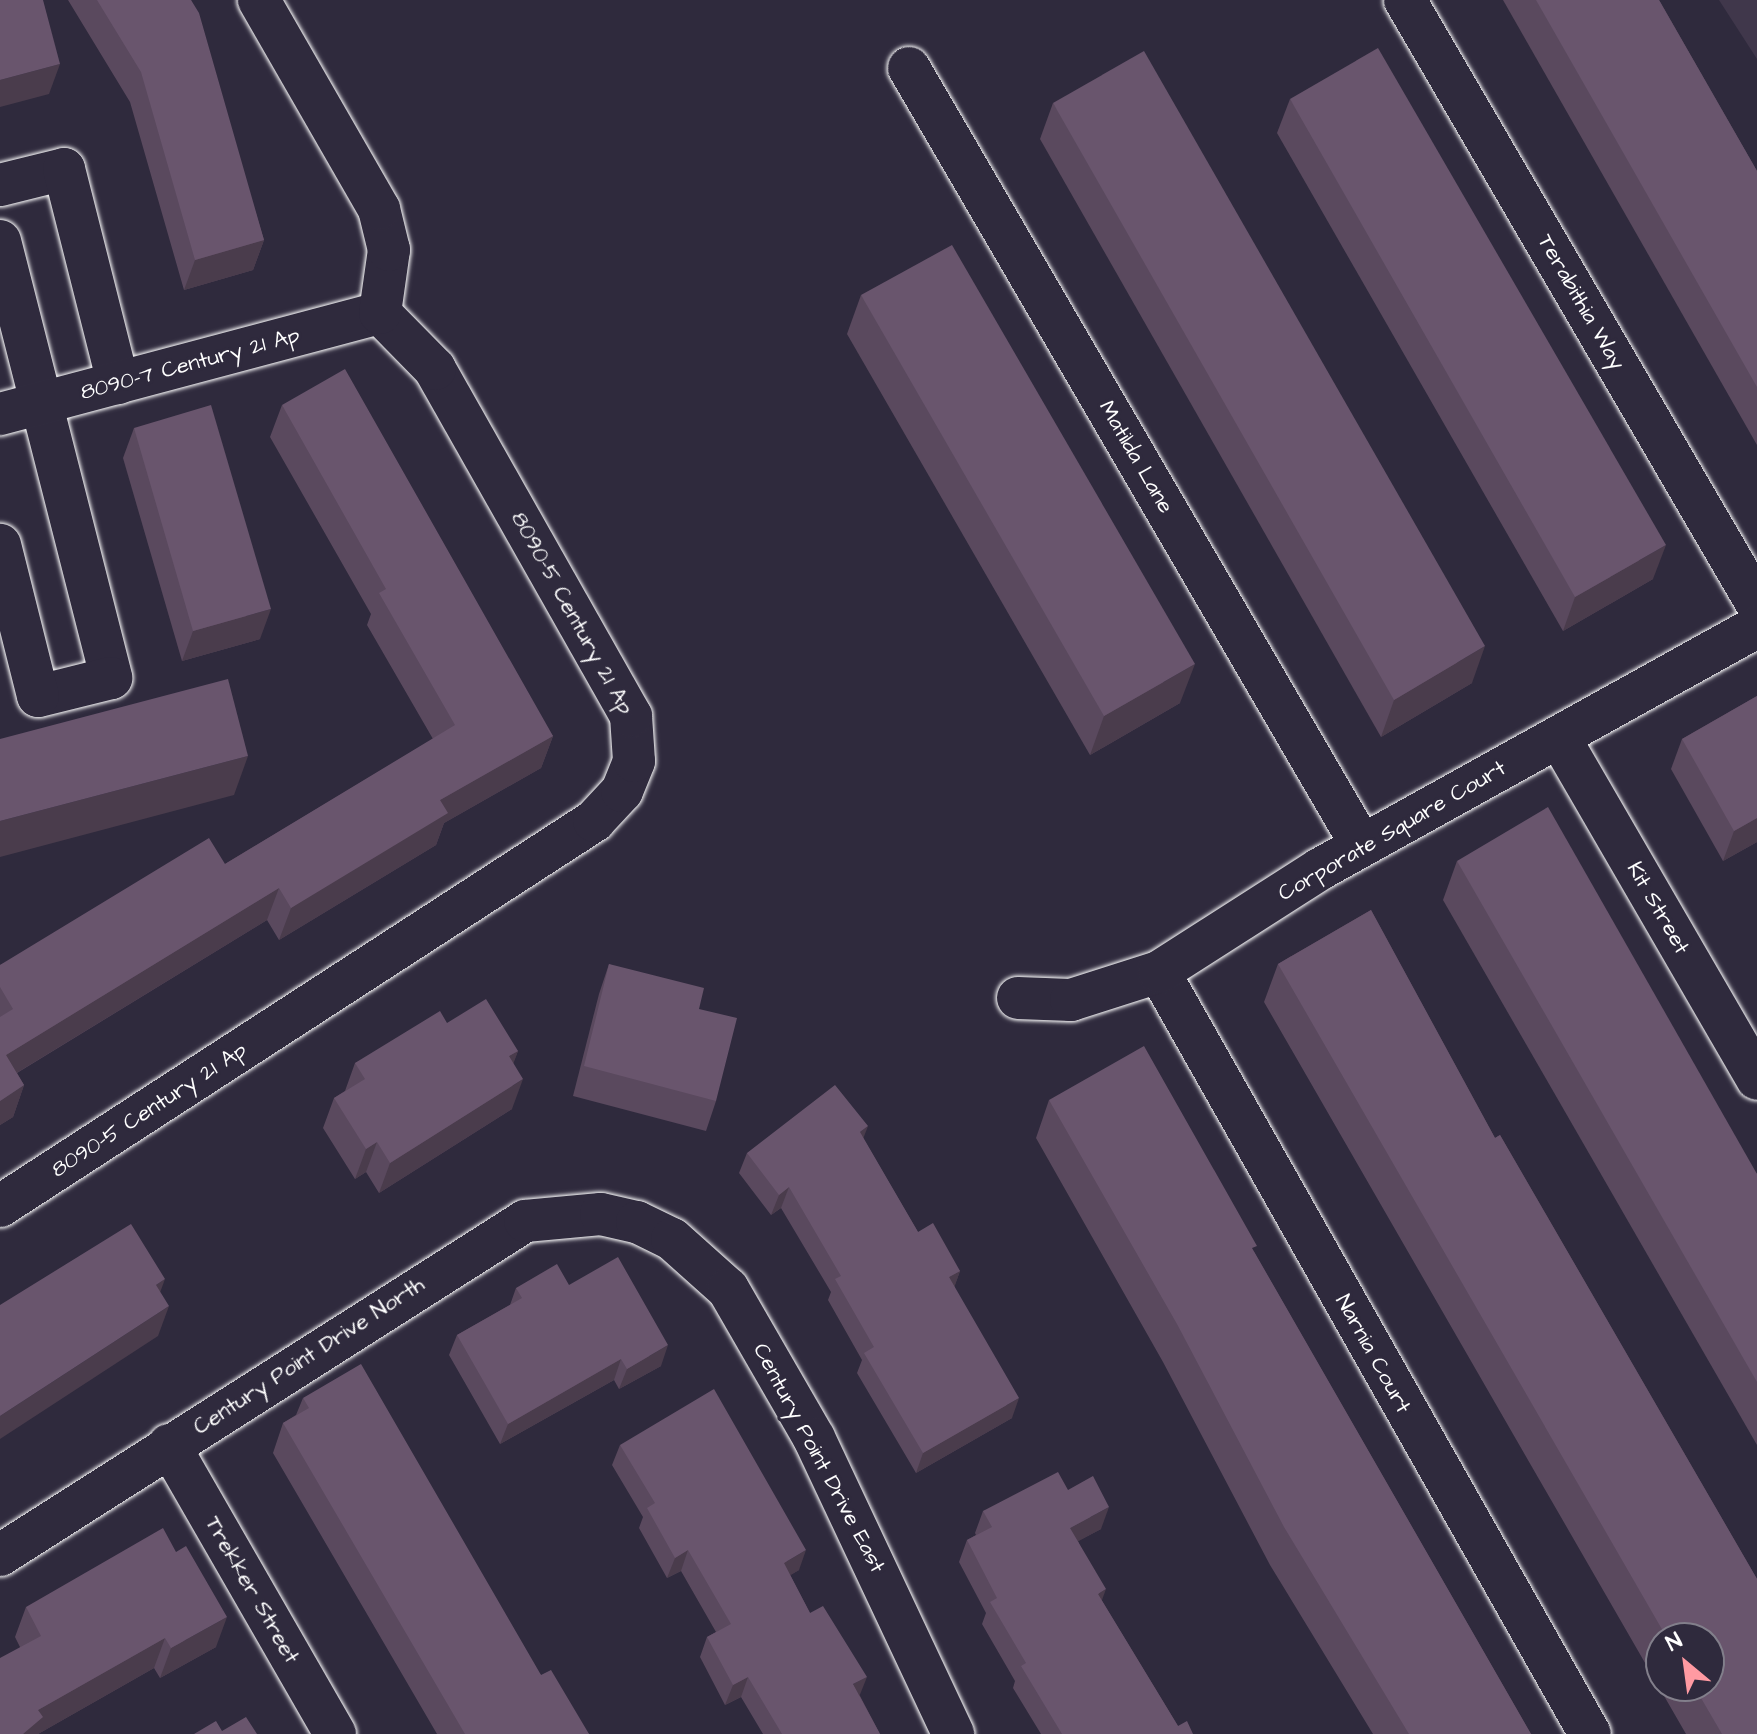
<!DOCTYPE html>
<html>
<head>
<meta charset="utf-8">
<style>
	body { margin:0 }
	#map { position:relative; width:1757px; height:1734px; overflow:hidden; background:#2f2a3d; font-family:"Architects Daughter",sans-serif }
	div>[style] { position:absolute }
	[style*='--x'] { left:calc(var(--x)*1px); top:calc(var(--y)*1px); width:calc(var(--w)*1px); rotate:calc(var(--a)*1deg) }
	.built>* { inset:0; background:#40374b }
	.roads { filter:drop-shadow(0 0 2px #fff) drop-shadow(0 0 2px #fff) }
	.street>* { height:42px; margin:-21px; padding:0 21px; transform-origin:21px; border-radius:21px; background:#2f2a3d }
	.wall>* { inset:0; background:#5a495e }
	.shaded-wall>* { inset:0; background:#4a3c4c }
	.building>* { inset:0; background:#69556d }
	span { translate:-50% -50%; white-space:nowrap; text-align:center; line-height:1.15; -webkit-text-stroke:6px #2f2a3d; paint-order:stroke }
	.street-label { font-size:22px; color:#fff }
	.north { position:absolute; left:1645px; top:1622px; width:80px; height:80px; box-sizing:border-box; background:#2f2a3d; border:2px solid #827f8b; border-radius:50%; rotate:331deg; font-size:22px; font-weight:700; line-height:32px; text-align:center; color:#fff }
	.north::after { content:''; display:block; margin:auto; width:28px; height:36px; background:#ff9aa2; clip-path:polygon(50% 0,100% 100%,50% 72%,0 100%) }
</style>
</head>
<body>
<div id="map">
	<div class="built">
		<i style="clip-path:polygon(1719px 0,1757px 0,1757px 59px)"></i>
	</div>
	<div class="roads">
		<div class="street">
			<i style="--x:1405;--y:0;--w:699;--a:59.77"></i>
			<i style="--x:909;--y:68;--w:900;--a:59.79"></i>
			<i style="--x:0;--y:185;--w:66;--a:-14"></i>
			<i style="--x:64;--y:169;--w:221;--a:75.8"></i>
			<i style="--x:0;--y:241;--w:451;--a:75.7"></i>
			<i style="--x:111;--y:678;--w:75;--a:166.1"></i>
			<i style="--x:38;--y:696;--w:156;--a:-104.1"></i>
			<i style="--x:0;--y:414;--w:393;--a:-14.9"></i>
			<i style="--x:1559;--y:737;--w:395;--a:59.9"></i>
			<i style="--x:1159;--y:972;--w:875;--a:60.51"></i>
			<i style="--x:1018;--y:998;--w:53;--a:2.2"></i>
			<i style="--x:1071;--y:1000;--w:92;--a:-17.7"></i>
			<i style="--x:1159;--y:972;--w:191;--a:-32.6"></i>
			<i style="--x:1320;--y:869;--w:500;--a:-29"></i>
			<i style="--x:0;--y:1206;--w:708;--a:-32.95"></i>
			<i style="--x:594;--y:821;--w:41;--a:-47"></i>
			<i style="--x:622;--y:791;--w:32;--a:-68"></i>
			<i style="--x:634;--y:761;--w:45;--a:-93.8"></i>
			<i style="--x:631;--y:716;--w:399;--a:-119.5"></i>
			<i style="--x:435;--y:369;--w:78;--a:-134.5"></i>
			<i style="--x:380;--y:313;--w:64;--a:-81.9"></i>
			<i style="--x:389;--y:250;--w:42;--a:-103.7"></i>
			<i style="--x:379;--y:209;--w:241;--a:-119.9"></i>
			<i style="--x:169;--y:1445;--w:333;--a:60.1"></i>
			<i style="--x:0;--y:1555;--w:622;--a:-32.46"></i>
			<i style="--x:525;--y:1221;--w:76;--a:-5.3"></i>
			<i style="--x:601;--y:1214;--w:37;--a:13"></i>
			<i style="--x:637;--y:1222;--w:39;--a:26"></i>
			<i style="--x:672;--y:1239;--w:75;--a:41.8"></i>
			<i style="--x:728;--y:1289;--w:172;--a:60"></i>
			<i style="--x:814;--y:1438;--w:327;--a:64.8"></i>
		</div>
	</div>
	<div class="wall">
		<i style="clip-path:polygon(68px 0,191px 0,264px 240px,253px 270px,184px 290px,130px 102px)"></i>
		<i style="clip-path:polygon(1503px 0,1659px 0,1757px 171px,1757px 445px)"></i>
		<i style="clip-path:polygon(1290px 99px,1653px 579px,1563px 631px,1277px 133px)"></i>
		<i style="clip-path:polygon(1053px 103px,1472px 683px,1381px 737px,1040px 139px)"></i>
		<i style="clip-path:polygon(861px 295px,1180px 703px,1090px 755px,847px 334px)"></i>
		<i style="clip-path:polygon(282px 405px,553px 736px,541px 768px,444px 823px,436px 845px,279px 940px,267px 920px,17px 1073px,24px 1085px,13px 1117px,0 1125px,0 965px,225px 864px,433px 739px,367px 625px,371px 614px,270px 437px)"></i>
		<i style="clip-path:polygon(134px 428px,260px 639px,182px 661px,123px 458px)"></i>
		<i style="clip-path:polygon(1757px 696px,1757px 842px,1723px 861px,1671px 769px,1682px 739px)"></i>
		<i style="clip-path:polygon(1457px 861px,1757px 1174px,1757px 1445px,1443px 900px)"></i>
		<i style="clip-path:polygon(evenodd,1371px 910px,1495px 1138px,1500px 1135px,1757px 1579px,1757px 1734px,1686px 1734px,1264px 1002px,1278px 964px,1371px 910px,1661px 1638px,1709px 1638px,1709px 1686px,1661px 1686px,1661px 1638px)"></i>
		<i style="clip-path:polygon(609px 964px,699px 1009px,716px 1101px,706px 1131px,573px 1096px,599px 994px)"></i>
		<i style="clip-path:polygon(447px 1023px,518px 1051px,513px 1063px,512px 1109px,379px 1193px,366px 1172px,355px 1179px,323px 1128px,334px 1098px,345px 1091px,355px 1063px)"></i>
		<i style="clip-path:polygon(1049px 1100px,1254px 1252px,1531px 1734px,1373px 1734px,1270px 1565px,1163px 1362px,1036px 1138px)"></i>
		<i style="clip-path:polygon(863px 1138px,918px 1232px,960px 1271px,954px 1287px,1012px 1418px,916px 1473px,857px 1373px,862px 1360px,828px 1300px,831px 1292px,781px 1208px,771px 1215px,739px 1173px,747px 1153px)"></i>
		<i style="clip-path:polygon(569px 1285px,661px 1366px,619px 1389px,614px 1380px,500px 1444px,449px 1355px,457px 1335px,510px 1305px,516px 1288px)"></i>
		<i style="clip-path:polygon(303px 1398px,541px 1675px,589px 1734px,437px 1734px,273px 1453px,283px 1423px,296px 1415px)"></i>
		<i style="clip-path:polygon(620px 1445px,799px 1570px,790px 1575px,810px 1613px,860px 1696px,880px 1734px,763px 1734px,741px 1697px,725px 1705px,700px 1657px,707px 1637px,716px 1632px,681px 1571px,667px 1578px,639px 1528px,643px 1517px,612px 1465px)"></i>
		<i style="clip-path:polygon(1068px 1490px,1101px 1529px,1078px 1541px,1102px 1601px,1178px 1726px,1193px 1734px,1041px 1734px,1013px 1688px,1015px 1681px,982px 1624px,986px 1613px,959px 1562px,967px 1540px,976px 1535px,975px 1533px,983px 1511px)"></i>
		<i style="clip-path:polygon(26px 1607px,216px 1647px,160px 1678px,154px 1668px,38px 1734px,0 1734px,20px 1647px,15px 1637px)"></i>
	</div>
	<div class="shaded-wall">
		<i style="clip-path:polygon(60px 64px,49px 94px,0 107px,0 80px)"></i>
		<i style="clip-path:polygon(264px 240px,253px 270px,184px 290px,195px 260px)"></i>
		<i style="clip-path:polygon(1666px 545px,1653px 579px,1563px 631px,1575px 597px)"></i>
		<i style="clip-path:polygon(271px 609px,260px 639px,182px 661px,193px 631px)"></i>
		<i style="clip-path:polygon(1485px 646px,1472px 683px,1381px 737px,1394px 700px)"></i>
		<i style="clip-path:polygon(1195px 664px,1180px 703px,1090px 755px,1104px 716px)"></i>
		<i style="clip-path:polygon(553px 736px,541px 768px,444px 823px,436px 845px,279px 940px,291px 908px,440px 800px)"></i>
		<i style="clip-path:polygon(248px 756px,234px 795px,0 857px,0 821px)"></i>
		<i style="clip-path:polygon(1757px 818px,1757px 842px,1723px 861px,1734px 831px)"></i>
		<i style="clip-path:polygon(279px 888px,267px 920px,0 1083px,6px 1055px)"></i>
		<i style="clip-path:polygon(518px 1051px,507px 1081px,509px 1056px)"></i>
		<i style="clip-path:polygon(523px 1079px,512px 1109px,379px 1193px,390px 1163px)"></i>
		<i style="clip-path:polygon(24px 1085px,13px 1117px,0 1125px,0 1101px)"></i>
		<i style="clip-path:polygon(868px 1126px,860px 1147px,860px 1132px)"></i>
		<i style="clip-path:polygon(377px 1142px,366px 1172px,355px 1179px,366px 1149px)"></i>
		<i style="clip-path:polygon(789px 1187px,781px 1208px,771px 1215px,779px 1195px)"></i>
		<i style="clip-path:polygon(960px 1271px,953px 1291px,949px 1277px)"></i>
		<i style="clip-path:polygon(165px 1279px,154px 1309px,156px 1285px)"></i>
		<i style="clip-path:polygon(169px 1306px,158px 1336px,0 1439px,0 1416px)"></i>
		<i style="clip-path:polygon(668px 1345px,661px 1366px,619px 1389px,627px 1369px)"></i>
		<i style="clip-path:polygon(621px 1359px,614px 1380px,500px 1444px,508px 1424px)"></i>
		<i style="clip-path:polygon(1019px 1398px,1012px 1418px,916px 1473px,923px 1453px)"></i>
		<i style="clip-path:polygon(1109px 1507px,1101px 1529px,1062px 1550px,1070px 1528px)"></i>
		<i style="clip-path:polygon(688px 1550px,681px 1571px,667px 1578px,675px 1558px)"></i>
		<i style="clip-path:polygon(806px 1550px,799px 1570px,776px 1584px,784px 1563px)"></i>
		<i style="clip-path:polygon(1106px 1589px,1098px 1611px,1098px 1594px)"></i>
		<i style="clip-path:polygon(227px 1617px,216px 1647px,160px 1678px,171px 1648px)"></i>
		<i style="clip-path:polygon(165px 1638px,154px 1668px,38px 1734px,23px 1734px,38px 1710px)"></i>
		<i style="clip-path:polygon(748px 1677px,741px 1697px,725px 1705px,733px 1685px)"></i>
		<i style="clip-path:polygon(867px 1677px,859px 1697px,853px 1684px)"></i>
	</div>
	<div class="building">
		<i style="clip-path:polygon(0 0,43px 0,60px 64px,0 80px)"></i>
		<i style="clip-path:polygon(97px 0,191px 0,199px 13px,264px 240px,195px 260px,141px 72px)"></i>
		<i style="clip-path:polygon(1536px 0,1659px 0,1757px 171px,1757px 387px)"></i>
		<i style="clip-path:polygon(1378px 48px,1666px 545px,1575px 597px,1290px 99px)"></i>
		<i style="clip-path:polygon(1144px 51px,1485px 646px,1394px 700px,1053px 103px)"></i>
		<i style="clip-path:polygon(952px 245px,1195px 664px,1104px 716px,861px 295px)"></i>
		<i style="clip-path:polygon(345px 369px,553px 736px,440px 800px,448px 813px,291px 908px,279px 888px,6px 1055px,24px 1085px,0 1101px,0 1017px,13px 1009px,0 987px,0 965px,209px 838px,225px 864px,455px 725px,379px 593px,386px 589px,282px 405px)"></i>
		<i style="clip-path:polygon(211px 405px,271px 609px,193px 631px,134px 428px)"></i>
		<i style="clip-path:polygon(228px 679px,248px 756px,0 821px,0 739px)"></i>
		<i style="clip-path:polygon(1757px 696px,1757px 818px,1734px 831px,1682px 739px)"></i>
		<i style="clip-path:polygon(1548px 807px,1757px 1174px,1757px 1382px,1457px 861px)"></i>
		<i style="clip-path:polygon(1371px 910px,1495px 1138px,1500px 1135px,1757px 1579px,1757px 1734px,1722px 1734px,1694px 1686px,1709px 1686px,1709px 1638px,1667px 1638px,1278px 964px)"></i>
		<i style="clip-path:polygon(609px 964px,704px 988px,699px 1009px,737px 1018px,716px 1101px,584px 1066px)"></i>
		<i style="clip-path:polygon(486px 999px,518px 1051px,509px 1056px,523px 1079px,390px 1163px,377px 1142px,366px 1149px,334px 1098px,365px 1079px,355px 1063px,440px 1011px,447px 1023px)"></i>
		<i style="clip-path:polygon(1144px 1046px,1257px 1246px,1252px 1248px,1531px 1734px,1409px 1734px,1284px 1527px,1177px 1324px,1049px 1100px)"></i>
		<i style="clip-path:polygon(835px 1085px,868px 1126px,860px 1132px,918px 1232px,933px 1223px,960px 1271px,949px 1277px,1019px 1398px,923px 1453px,864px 1353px,874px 1347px,835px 1279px,841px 1276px,789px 1187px,779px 1195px,747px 1153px)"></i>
		<i style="clip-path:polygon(131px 1224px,165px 1279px,156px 1285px,169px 1306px,0 1416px,0 1305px)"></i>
		<i style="clip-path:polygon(618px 1257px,668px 1345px,627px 1369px,621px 1359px,508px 1424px,457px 1335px,522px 1298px,516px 1288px,557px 1264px,569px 1285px)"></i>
		<i style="clip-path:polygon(361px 1364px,541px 1675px,551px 1670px,589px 1734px,465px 1734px,283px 1423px,309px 1408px,303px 1398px)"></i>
		<i style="clip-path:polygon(714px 1389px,806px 1550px,784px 1563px,810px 1613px,823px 1606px,867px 1677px,853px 1684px,880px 1734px,782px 1734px,748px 1677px,733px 1685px,707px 1637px,731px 1624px,688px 1550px,675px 1558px,647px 1508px,655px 1503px,620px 1445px)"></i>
		<i style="clip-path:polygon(1058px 1472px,1068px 1490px,1093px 1476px,1109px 1507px,1070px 1528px,1106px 1589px,1098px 1594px,1178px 1726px,1187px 1721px,1193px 1734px,1062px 1734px,1021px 1666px,1026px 1663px,990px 1602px,997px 1598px,967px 1540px,992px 1527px,983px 1511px)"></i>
		<i style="clip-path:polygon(163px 1528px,176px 1552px,186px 1546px,227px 1617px,171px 1648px,165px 1638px,38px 1710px,43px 1717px,23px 1734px,0 1734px,0 1658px,41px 1636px,26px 1607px)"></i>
		<i style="clip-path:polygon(246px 1717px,257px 1734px,194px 1734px,216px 1721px,222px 1731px)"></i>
	</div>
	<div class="street-label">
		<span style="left:1581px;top:302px;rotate:60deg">Terabithia Way</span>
		<span style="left:190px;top:364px;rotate:-15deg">8090-7 Century 21 Ap</span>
		<span style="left:1136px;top:457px;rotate:60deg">Matilda Lane</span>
		<span style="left:572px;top:613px;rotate:61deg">8090-5 Century 21 Ap</span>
		<span style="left:1392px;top:831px;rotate:-30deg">Corporate Square Court</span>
		<span style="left:1658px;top:908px;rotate:60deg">Kit Street</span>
		<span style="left:149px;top:1110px;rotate:-33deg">8090-5 Century 21 Ap</span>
		<span style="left:1373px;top:1354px;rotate:61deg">Narnia Court</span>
		<span style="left:309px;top:1356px;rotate:-33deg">Century Point Drive North</span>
		<span style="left:819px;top:1458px;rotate:62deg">Century Point Drive East</span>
		<span style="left:252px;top:1590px;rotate:60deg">Trekker Street</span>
	</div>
	<div class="north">N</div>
</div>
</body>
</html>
